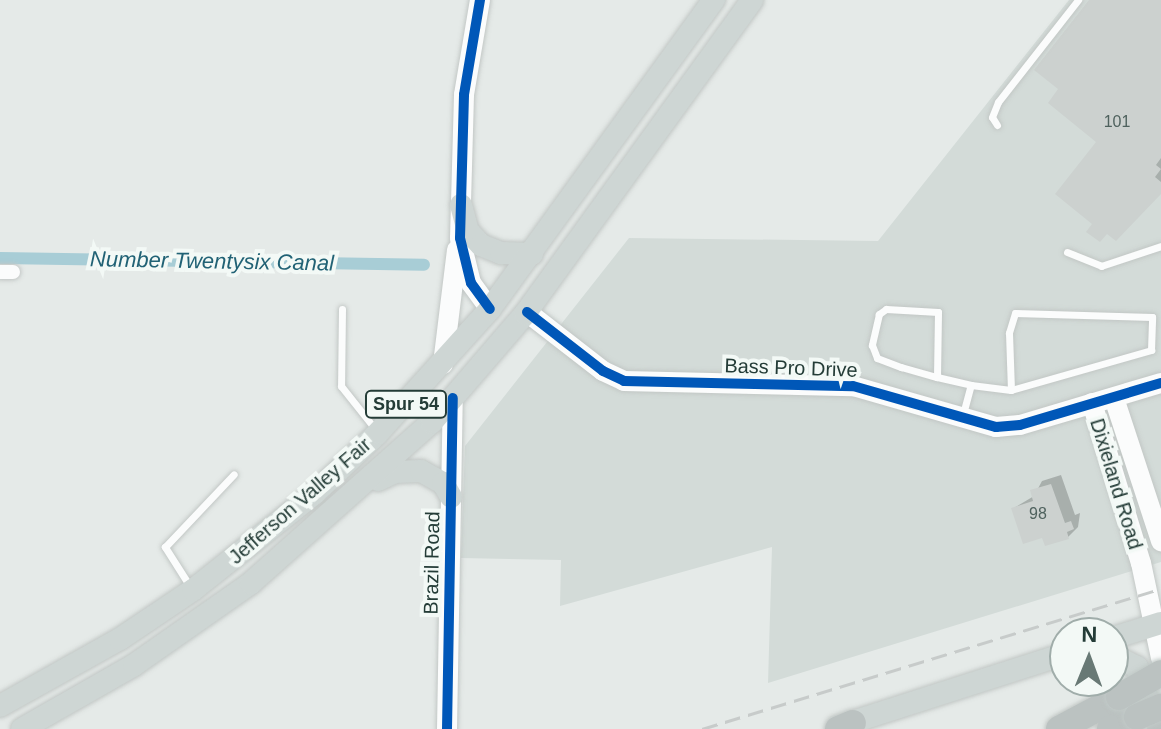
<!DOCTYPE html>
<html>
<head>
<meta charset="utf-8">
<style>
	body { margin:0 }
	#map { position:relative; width:1161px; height:729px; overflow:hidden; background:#e5eae8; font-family:Arial,sans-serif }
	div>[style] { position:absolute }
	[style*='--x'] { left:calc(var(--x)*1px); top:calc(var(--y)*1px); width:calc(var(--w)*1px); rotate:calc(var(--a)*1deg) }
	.built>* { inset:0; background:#d3dbd8 }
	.shadow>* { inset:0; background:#0003 }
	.canal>* { height:12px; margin:-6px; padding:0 6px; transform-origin:6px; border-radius:6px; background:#a8cdd6 }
	.building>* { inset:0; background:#ccd1cf }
	.roads { filter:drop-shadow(0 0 2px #c2c7c5) drop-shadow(0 0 2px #c2c7c5) }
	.lane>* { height:7px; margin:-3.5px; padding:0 3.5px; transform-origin:3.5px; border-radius:3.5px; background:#fbfcfc }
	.street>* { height:14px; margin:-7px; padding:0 7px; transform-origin:7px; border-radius:7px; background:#fbfcfc }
	.secondary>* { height:20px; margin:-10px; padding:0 10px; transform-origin:10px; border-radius:10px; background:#fbfcfc }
	.primary>* { height:22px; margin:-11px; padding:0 11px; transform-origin:11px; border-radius:11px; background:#ced6d4 }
	.highway>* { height:26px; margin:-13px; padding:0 13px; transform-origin:13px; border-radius:13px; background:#bbc2c1 }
	.rail>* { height:3px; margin-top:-1.5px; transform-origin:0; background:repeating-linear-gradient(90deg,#c7cbca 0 16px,transparent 0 24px) }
	.bridges { filter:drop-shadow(0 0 2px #c1c9c7) drop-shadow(0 0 2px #c1c9c7) }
	.highway-bridge>* { height:26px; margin:-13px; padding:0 13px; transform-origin:13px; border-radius:13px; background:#bbc2c1 }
	.cycleway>* { height:10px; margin:-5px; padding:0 5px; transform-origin:5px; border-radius:5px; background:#0057b8 }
	span { translate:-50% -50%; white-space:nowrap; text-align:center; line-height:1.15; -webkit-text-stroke:8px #f3f9f6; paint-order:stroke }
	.number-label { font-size:16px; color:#4f625e }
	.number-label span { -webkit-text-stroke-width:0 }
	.shield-label span { padding:2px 6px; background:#f3f9f6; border:2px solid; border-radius:6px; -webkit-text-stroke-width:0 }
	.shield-label { font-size:18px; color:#243c37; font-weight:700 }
	.street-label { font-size:20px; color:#243c37 }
	.water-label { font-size:22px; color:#216275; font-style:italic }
	.north { position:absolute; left:1049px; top:617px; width:80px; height:80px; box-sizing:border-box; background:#f3f9f6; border:2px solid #a0adaa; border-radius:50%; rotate:1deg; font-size:22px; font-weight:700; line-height:32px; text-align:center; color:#243c37 }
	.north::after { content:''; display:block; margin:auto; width:28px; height:36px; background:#687975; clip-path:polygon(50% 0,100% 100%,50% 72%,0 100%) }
</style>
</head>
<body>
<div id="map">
	<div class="built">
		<i style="clip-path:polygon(1069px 0,1161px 0,1161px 562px,768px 683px,772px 547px,560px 606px,561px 560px,461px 558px,465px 446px,629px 238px,878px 241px)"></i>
	</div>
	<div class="shadow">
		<i style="clip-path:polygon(1092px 0,1161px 0,1161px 193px,1099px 141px,1061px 89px)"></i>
		<i style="clip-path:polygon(1061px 475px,1075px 515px,1080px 513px,1078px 527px,1068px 537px,1043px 535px,1014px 508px,1034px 496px,1042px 481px)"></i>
	</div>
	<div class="canal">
		<i style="--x:0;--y:258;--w:424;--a:0.9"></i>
	</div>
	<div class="building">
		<i style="clip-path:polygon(1089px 0,1161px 0,1161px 158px,1156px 165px,1161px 169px,1155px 177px,1161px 182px,1161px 194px,1116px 241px,1107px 234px,1100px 242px,1086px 232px,1092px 224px,1055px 194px,1096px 142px,1048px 103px,1058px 89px,1034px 70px)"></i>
		<i style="clip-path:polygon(1051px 484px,1065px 523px,1071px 521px,1074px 529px,1067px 532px,1069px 539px,1045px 546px,1042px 538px,1023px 544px,1011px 508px,1033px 501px,1030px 490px)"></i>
	</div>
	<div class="roads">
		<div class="lane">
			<i style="--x:997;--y:125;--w:9;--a:-122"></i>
			<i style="--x:992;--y:117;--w:16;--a:-68"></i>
			<i style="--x:998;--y:102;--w:130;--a:-51.9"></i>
			<i style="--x:1067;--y:252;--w:37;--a:22"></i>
			<i style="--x:1101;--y:266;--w:63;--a:-18.4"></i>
			<i style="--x:342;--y:309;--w:77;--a:90.7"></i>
			<i style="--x:341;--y:386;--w:56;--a:51.5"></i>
			<i style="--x:937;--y:377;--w:65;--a:-89.1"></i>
			<i style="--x:938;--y:312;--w:52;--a:-176.7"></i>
			<i style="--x:886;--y:309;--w:9;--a:144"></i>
			<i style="--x:879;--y:314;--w:32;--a:103"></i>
			<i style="--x:872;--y:345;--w:14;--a:69"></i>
			<i style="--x:877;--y:358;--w:26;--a:21"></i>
			<i style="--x:901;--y:367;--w:37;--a:16"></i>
			<i style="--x:937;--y:377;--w:35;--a:13"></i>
			<i style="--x:963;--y:414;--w:30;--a:-75"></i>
			<i style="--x:971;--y:385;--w:40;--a:7.1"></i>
			<i style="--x:1011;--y:390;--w:146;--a:-15.9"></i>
			<i style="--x:1151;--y:350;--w:33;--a:-88"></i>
			<i style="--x:1152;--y:317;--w:137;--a:-178.3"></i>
			<i style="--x:1015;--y:313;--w:21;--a:107"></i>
			<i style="--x:1009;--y:333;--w:57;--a:88"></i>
			<i style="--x:191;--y:588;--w:49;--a:-122.4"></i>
			<i style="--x:165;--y:547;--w:100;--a:-46.6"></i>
		</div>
		<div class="street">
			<i style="--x:0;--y:272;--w:13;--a:0"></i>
		</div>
		<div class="secondary">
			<i style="--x:480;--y:0;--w:96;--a:99.6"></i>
			<i style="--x:464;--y:95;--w:143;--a:91.6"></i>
			<i style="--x:460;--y:238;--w:46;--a:76.3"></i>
			<i style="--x:471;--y:283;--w:32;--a:54"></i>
			<i style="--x:527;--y:312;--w:96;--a:37.8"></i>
			<i style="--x:603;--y:371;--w:23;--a:25"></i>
			<i style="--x:624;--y:381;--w:229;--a:1.3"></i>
			<i style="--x:853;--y:386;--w:149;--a:16"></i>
			<i style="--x:996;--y:427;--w:24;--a:-5"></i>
			<i style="--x:1020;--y:425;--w:147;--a:-16.6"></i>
			<i style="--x:443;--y:364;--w:115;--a:-83"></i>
			<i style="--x:1114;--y:398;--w:151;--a:71.8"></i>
			<i style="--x:1092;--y:403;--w:167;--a:73"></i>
			<i style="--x:1141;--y:563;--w:97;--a:78.1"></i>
			<i style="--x:447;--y:729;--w:331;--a:-89"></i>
		</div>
		<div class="primary">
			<i style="--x:461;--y:205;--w:27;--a:75"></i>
			<i style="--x:468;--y:231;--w:19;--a:47"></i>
			<i style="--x:481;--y:245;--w:22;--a:22"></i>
			<i style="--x:501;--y:253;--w:31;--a:2"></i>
			<i style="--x:378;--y:480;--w:19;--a:-25"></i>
			<i style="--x:395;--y:472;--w:26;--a:-2"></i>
			<i style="--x:421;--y:471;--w:25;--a:29"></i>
			<i style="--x:443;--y:483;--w:16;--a:60"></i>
			<i style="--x:1113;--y:638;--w:50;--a:-17.4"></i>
			<i style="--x:1113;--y:655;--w:27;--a:27"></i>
			<i style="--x:1137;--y:667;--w:64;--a:72.7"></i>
			<i style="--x:0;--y:706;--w:137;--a:-29.2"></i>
			<i style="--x:120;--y:639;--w:88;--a:-33.9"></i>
			<i style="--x:193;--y:590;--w:156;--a:-38.5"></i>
			<i style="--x:315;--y:493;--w:87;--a:-43.6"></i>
			<i style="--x:378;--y:433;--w:167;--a:-47.9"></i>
			<i style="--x:490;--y:309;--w:382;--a:-54.1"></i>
			<i style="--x:837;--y:727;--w:239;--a:-17.8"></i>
			<i style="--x:22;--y:729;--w:129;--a:-29.7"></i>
			<i style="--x:134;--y:665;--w:143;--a:-35"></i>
			<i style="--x:251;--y:583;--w:242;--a:-41.7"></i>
			<i style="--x:432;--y:422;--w:143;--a:-49.3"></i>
			<i style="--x:525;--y:314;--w:387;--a:-54.1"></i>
		</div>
		<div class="highway">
			<i style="--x:838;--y:729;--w:16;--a:-22"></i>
			<i style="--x:1059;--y:729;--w:68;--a:-28.1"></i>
			<i style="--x:1110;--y:729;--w:30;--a:-24"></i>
			<i style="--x:1160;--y:729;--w:1;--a:0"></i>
		</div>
	</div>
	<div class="rail">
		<i style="--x:702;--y:729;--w:480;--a:-17"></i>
	</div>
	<div class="bridges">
		<div class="highway-bridge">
			<i style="--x:1119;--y:697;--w:48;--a:-29.7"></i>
			<i style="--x:1137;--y:717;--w:26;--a:-23"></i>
		</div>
	</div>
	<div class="cycleway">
		<i style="--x:480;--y:0;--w:96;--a:99.6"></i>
		<i style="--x:464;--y:95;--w:143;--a:91.6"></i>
		<i style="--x:460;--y:238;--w:46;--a:76.3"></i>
		<i style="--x:471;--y:283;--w:32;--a:54"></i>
		<i style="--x:527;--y:312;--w:96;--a:37.8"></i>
		<i style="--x:603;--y:371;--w:23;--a:25"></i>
		<i style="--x:624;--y:381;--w:229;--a:1.3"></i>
		<i style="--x:853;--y:386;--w:149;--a:16"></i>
		<i style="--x:996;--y:427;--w:24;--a:-5"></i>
		<i style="--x:1020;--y:425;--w:147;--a:-16.6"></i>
		<i style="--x:447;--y:729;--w:331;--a:-89"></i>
	</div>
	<div class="number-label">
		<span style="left:1117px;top:122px">101</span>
		<span style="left:1038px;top:514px">98</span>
	</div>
	<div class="shield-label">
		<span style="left:406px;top:404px">Spur 54</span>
	</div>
	<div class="street-label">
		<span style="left:791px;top:368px;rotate:2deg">Bass Pro Drive</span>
		<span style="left:1116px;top:484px;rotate:73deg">Dixieland Road</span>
		<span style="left:300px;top:501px;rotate:-41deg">Jefferson Valley Fair</span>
		<span style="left:432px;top:563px;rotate:-89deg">Brazil Road</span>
	</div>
	<div class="water-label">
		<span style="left:212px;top:261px;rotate:1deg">Number Twentysix Canal</span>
	</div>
	<div class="north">N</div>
</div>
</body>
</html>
